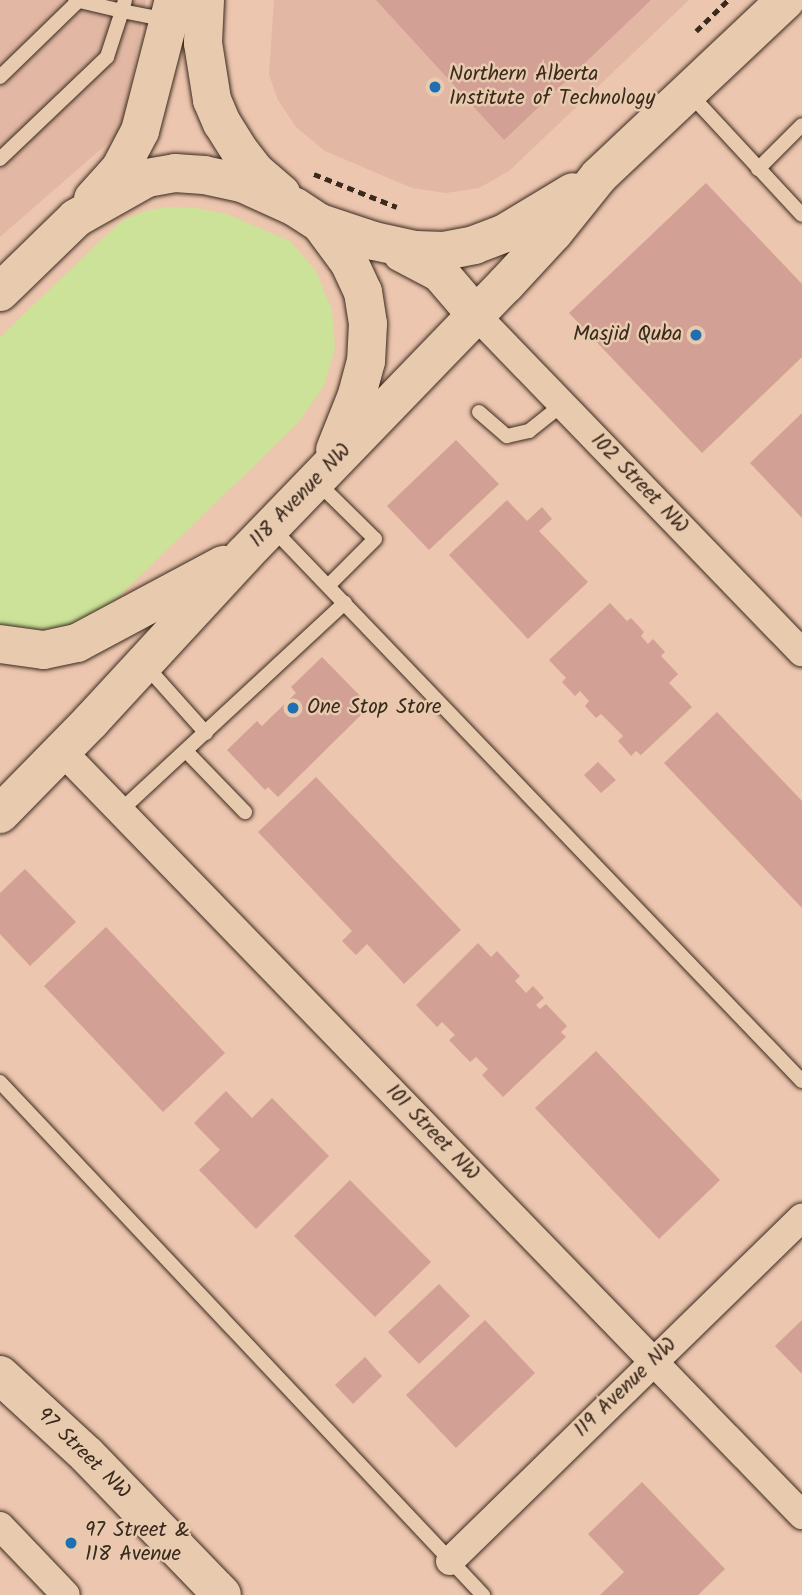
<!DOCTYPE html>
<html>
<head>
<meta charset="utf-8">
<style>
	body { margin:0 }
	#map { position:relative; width:802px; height:1595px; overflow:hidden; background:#edc6af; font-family:Kalam,sans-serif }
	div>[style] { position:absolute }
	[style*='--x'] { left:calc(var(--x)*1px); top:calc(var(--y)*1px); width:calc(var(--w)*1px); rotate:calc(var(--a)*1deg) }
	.built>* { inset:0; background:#e2b8a4 }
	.green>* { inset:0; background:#cbe298 }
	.building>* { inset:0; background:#d2a094 }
	.path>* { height:4.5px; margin-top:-2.25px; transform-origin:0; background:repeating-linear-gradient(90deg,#3b2a1e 0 7px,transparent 0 12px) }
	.roads { filter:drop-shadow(0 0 2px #3b2a1e) drop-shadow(0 0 2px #3b2a1e) }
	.lane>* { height:14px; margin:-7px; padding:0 7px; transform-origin:7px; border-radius:7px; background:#e8caae }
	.street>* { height:28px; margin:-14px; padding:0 14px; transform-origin:14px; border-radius:14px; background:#e8caae }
	.secondary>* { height:38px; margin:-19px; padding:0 19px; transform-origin:19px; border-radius:19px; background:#e8caae }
	.dots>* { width:19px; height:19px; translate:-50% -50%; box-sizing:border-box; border:4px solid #e8caae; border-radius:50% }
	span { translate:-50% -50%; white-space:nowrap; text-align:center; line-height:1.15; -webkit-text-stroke:5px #e8caae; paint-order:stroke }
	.poi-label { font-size:21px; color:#3b2a1e }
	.left { translate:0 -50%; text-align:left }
	.right { translate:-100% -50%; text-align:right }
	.street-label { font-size:21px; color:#3b2a1e }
</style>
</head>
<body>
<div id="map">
	<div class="built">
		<i style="clip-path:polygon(0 0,146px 0,123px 130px,0 237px)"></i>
		<i style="clip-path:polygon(274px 0,689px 0,509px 171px,479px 188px,446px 193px,412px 188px,325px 151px,296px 127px,278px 100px,269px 75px)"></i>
	</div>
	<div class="green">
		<i style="clip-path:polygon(167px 207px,196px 208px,227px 214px,290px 241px,316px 271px,332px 310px,335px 348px,324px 386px,298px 423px,110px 605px,60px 635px,0 628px,0 337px,121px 221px,144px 211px)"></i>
	</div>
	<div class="building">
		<i style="clip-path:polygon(376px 0,651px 0,504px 140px)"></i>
		<i style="clip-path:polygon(706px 183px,802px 284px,802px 357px,702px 453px,569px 313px)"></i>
		<i style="clip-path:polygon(802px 413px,802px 518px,750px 463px)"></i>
		<i style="clip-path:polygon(456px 440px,499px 484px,429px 550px,387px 506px)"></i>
		<i style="clip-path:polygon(507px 500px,527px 521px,542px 507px,552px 519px,539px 531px,588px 582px,528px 639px,449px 555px)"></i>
		<i style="clip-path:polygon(610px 603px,627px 621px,631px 618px,644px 632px,641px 636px,648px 644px,653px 639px,665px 652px,661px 656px,678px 674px,669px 683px,692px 707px,641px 755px,636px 751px,631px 756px,618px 741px,623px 736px,601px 714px,596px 718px,585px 706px,589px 701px,580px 691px,575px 696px,562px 682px,566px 678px,549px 660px)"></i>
		<i style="clip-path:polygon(322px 657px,370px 706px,278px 797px,268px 787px,265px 790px,227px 750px,257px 721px,262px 726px,296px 693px,291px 687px)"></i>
		<i style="clip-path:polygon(717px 712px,802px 801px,802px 908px,664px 763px)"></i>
		<i style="clip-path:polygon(598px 762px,616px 780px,601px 793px,584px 775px)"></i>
		<i style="clip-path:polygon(316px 777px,461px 930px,404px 984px,367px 944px,356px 955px,342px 941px,352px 931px,258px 832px)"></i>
		<i style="clip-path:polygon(25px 869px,76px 922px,30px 966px,0 934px,0 893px)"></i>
		<i style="clip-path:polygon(106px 927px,225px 1053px,163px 1112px,44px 986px)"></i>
		<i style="clip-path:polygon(478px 943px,491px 957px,497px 951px,520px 976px,515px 981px,526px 993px,533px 986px,544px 998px,536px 1005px,540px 1009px,546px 1004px,567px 1026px,561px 1032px,566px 1037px,503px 1097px,482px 1075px,488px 1069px,476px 1057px,470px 1062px,449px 1040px,455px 1035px,442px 1022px,437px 1027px,416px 1005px)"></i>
		<i style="clip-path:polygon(596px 1051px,720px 1180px,659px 1239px,535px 1108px)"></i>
		<i style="clip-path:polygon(226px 1091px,252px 1118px,272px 1098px,329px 1156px,256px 1229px,199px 1170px,220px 1150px,194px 1123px)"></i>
		<i style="clip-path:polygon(350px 1180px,431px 1262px,375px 1317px,294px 1236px)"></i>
		<i style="clip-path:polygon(439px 1284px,470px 1316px,419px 1364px,388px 1332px)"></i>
		<i style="clip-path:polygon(485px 1320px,535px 1373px,456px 1448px,406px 1395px)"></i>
		<i style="clip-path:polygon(802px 1320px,802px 1374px,775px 1346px)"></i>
		<i style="clip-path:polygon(365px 1357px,382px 1376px,353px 1404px,335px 1385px)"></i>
		<i style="clip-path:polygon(642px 1482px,725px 1569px,698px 1595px,600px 1595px,624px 1572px,588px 1534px)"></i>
	</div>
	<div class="path">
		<i style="--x:696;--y:31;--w:45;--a:-44.1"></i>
		<i style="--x:314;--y:174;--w:89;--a:21.7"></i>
	</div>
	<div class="roads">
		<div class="lane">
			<i style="--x:125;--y:0;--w:11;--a:105"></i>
			<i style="--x:122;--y:11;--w:47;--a:11.1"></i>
			<i style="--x:0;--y:77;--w:107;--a:-44.2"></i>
			<i style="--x:689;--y:93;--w:166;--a:47.2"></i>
			<i style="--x:0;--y:159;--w:148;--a:-43.6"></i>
			<i style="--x:107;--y:57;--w:48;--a:-71.9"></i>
			<i style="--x:122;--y:11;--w:48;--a:-166.8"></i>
			<i style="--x:758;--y:169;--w:62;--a:-45"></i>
			<i style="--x:479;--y:412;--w:37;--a:41"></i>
			<i style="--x:507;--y:436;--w:23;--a:-13"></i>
			<i style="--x:529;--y:431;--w:43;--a:-38.5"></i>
			<i style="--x:317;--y:482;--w:81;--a:44.5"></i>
			<i style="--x:375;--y:539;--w:66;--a:135"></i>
			<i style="--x:272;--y:528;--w:766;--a:46.22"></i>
			<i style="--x:146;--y:666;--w:90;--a:48.2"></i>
			<i style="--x:186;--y:751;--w:85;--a:46"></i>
			<i style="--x:119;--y:812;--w:308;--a:-42.8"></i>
			<i style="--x:0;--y:1082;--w:705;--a:46.73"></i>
		</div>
		<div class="street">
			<i style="--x:476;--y:315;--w:469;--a:46"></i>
			<i style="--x:62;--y:751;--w:1064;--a:45.91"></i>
			<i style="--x:0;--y:1526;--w:95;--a:46.3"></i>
			<i style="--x:450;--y:1561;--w:492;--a:-44.3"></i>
		</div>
		<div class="secondary">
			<i style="--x:205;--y:0;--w:43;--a:92.7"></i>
			<i style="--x:203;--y:43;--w:58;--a:81"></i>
			<i style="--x:212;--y:100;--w:25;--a:67"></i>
			<i style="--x:222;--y:123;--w:36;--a:58"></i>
			<i style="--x:241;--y:153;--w:23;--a:52"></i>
			<i style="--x:255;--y:171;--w:35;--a:41"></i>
			<i style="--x:93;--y:199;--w:40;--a:-48"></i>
			<i style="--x:120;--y:169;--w:43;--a:-62.2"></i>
			<i style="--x:140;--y:131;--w:135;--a:-75.5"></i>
			<i style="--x:320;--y:223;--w:57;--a:18.4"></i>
			<i style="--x:374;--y:241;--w:42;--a:12.4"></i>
			<i style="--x:415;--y:250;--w:29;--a:2"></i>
			<i style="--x:444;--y:251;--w:31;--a:-11"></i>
			<i style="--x:474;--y:245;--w:33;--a:-21"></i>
			<i style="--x:505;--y:233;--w:79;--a:-31.1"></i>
			<i style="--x:402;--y:253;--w:43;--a:27.8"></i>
			<i style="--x:440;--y:273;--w:55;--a:49.4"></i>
			<i style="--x:0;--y:292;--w:106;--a:-44.2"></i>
			<i style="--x:76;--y:218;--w:81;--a:-29.4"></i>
			<i style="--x:147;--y:178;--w:28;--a:-10"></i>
			<i style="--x:175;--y:173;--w:29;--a:4"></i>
			<i style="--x:204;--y:175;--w:39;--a:12"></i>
			<i style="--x:242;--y:183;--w:58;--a:24.4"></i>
			<i style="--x:295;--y:207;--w:30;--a:33"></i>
			<i style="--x:320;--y:223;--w:49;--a:53.4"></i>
			<i style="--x:349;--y:262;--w:33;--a:65"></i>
			<i style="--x:363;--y:292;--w:32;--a:81"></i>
			<i style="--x:368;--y:324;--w:37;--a:93"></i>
			<i style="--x:366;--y:361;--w:35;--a:105"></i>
			<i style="--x:357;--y:395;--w:59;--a:111.8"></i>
			<i style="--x:0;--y:644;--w:44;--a:7.8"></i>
			<i style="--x:44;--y:650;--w:34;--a:-12"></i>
			<i style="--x:77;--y:643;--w:166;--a:-28.1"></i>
			<i style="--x:0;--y:814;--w:130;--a:-45.6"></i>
			<i style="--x:91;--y:721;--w:226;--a:-47.3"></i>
			<i style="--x:244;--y:555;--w:376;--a:-46"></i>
			<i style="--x:505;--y:285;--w:72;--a:-47.2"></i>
			<i style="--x:554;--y:232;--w:72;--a:-51.2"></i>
			<i style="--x:599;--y:176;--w:257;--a:-43.3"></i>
			<i style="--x:0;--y:1375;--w:118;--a:42.6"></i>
			<i style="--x:87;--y:1455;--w:194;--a:46"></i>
		</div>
	</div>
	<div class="dots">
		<i style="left:435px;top:87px;background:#1f6fb2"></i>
		<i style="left:696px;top:335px;background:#1f6fb2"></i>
		<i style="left:293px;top:708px;background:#1f6fb2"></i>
		<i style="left:71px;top:1543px;background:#1f6fb2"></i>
	</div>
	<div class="poi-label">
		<span class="left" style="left:449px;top:87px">Northern Alberta<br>Institute of Technology</span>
		<span class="right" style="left:682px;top:335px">Masjid Quba</span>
		<span class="left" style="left:307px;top:708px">One Stop Store</span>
		<span class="left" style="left:85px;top:1543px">97 Street &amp;<br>118 Avenue</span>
	</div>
	<div class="street-label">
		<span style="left:639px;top:484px;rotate:46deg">102 Street NW</span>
		<span style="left:301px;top:496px;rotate:-46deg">118 Avenue NW</span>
		<span style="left:432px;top:1133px;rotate:46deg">101 Street NW</span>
		<span style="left:626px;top:1388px;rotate:-44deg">119 Avenue NW</span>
		<span style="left:83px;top:1454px;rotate:44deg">97 Street NW</span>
	</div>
</div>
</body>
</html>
